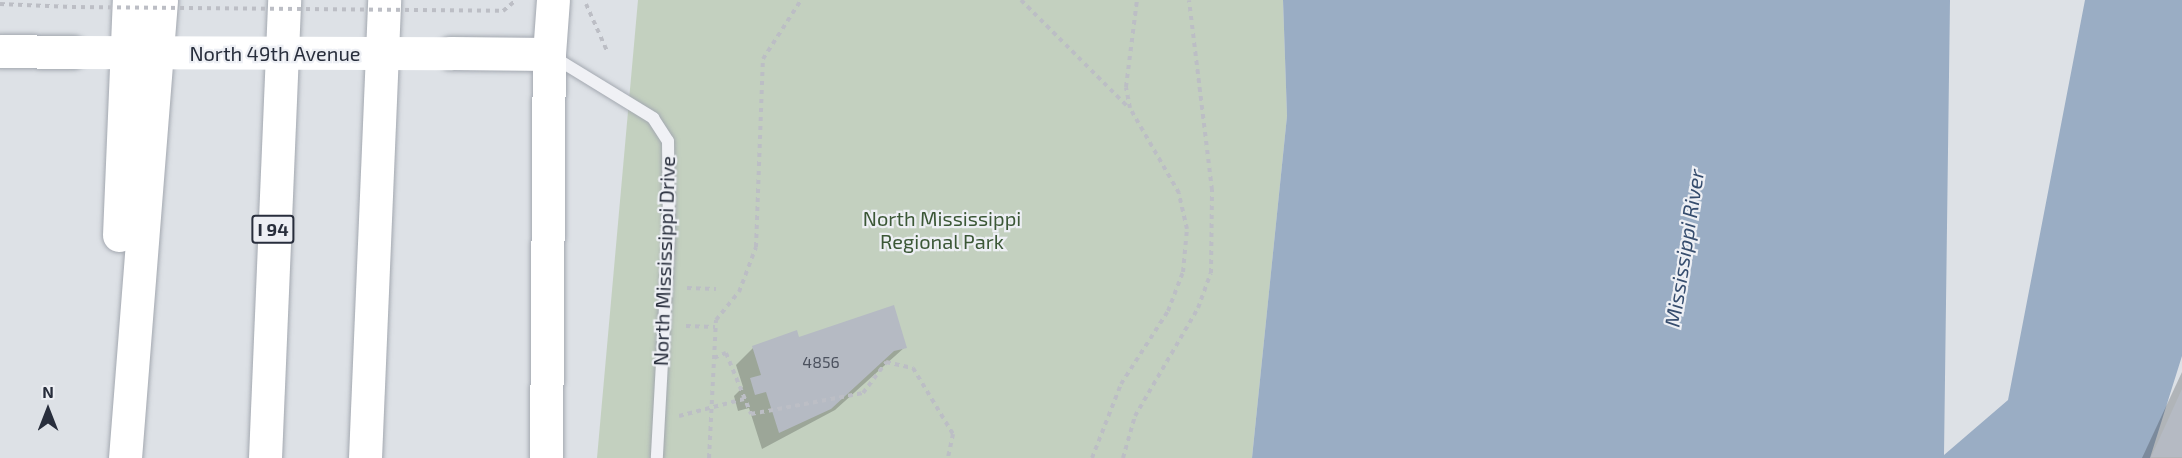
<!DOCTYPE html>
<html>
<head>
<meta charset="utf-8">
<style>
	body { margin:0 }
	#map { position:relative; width:2182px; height:458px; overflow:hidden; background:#dde1e6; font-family:"Exo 2",sans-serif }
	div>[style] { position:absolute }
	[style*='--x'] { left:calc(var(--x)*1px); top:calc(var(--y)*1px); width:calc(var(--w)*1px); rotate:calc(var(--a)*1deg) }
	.green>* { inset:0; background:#c3d0bf }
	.water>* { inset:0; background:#9aadc4 }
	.shadow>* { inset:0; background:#0003 }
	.building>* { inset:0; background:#b5bac3 }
	.path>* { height:4px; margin-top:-2px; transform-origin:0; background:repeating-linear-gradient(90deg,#bcbec5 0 4.5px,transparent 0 9px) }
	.roads { filter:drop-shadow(0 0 2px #a3a8b0) drop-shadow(0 0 2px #a3a8b0) }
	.lane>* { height:12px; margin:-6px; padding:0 6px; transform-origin:6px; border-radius:6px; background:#f0f1f5 }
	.secondary>* { height:33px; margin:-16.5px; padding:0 16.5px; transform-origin:16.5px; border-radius:16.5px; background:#fff }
	.highway>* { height:33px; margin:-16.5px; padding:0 16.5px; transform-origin:16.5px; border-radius:16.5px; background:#fff }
	.path-bridge>* { height:4px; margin-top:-2px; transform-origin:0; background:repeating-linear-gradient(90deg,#bcbec5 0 4.5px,transparent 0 9px) }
	.secondary-bridge>* { height:33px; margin:-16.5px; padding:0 16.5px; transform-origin:16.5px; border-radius:16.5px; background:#fff }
	span { translate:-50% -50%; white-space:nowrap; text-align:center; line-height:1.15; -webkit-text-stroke:4.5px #edeff4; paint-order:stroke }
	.number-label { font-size:16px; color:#4b515e }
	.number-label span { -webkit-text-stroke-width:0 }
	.shield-label span { padding:2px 4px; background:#edeff4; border:2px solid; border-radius:4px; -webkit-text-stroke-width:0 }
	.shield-label { font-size:18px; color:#282e3c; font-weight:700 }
	.street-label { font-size:20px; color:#282e3c }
	.park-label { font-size:20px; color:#3b5736 }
	.water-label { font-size:21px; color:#354c6d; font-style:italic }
	.north { position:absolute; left:18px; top:380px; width:60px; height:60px; -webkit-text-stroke:4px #edeff4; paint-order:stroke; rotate:0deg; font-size:16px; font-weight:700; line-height:24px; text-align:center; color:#282e3c }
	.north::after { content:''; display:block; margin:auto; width:21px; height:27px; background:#282e3c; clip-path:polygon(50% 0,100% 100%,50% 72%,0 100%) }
</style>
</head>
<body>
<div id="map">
	<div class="green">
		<i style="clip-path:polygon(638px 0,1283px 0,1287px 116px,1252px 458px,597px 458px)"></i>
	</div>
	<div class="water">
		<i style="clip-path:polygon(1283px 0,1950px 0,1944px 455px,2008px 400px,2085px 0,2182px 0,2182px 356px,2150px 458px,1252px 458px,1287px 116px)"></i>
	</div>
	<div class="shadow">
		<i style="clip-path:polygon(798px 339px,905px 347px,835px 410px,762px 449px,749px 408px,738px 411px,734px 396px,743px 387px,736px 365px,753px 348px)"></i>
		<i style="clip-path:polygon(2182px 372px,2182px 458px,2142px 458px)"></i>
	</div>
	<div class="building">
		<i style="clip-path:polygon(894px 305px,907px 348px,894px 351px,831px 409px,779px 433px,766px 392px,755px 395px,750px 378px,761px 375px,752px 346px,797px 330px,799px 337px)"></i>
		<i style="clip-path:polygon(2182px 389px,2182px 457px,2151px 457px)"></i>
	</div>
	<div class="path">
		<i style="--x:1021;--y:0;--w:153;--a:45"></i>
		<i style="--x:0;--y:4;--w:72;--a:2.4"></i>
		<i style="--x:586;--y:4;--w:51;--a:65.9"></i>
		<i style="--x:503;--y:11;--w:17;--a:-40"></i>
		<i style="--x:687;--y:288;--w:29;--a:2"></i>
		<i style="--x:686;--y:326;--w:29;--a:2"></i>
		<i style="--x:714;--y:358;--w:13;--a:-23"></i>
		<i style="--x:726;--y:353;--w:66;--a:67.7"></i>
		<i style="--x:751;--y:414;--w:114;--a:-10.6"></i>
		<i style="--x:863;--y:393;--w:39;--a:-53"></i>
		<i style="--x:886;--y:362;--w:28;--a:13"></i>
		<i style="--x:913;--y:368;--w:77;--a:58.8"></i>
		<i style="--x:953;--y:434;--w:25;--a:102"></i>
		<i style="--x:679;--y:416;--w:67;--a:-14.7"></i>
		<i style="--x:709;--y:458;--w:138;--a:-87.1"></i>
		<i style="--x:716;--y:320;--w:36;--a:-51"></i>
		<i style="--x:739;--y:292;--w:48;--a:-69.3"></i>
		<i style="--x:756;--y:247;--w:188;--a:-87.9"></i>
		<i style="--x:763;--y:59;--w:70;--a:-57.2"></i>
		<i style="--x:1092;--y:458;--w:79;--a:-68.6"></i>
		<i style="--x:1121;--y:384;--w:87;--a:-57.2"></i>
		<i style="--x:1168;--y:311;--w:42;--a:-69"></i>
		<i style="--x:1183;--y:272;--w:43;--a:-84.7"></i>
		<i style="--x:1187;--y:229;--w:37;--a:-103"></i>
		<i style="--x:1179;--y:193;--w:98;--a:-120"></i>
		<i style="--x:1130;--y:108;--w:21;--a:-101"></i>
		<i style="--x:1126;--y:87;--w:88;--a:-82.8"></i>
		<i style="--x:1123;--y:458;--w:44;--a:-74.1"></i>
		<i style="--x:1135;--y:416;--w:125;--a:-59.7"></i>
		<i style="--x:1198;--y:308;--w:37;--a:-70"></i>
		<i style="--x:1211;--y:273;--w:83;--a:-89.3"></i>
		<i style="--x:1212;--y:190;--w:191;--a:-96.9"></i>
	</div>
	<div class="roads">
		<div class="lane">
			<i style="--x:552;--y:56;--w:119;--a:31.5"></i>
			<i style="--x:653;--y:118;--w:27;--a:57"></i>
			<i style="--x:668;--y:141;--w:92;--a:89.4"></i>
			<i style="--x:669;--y:233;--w:225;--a:93.1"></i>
		</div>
		<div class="secondary">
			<i style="--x:0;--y:51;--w:72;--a:0.8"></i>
			<i style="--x:451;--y:53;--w:98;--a:0.6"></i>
			<i style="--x:549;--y:54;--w:54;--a:-85.8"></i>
		</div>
		<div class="highway">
			<i style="--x:119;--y:235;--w:235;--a:-87.6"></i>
			<i style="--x:125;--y:458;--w:459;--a:-85.5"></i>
			<i style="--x:265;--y:458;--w:458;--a:-87.6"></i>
			<i style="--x:365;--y:458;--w:458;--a:-87.6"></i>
			<i style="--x:546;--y:458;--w:404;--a:-89.6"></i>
		</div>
	</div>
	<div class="path-bridge">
		<i style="--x:72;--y:7;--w:431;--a:0.5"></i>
	</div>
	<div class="secondary-bridge">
		<i style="--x:72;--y:52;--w:379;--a:0.2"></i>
	</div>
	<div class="number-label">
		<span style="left:821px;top:362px">4856</span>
	</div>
	<div class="shield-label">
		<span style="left:273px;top:229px">I 94</span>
	</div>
	<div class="street-label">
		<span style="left:275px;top:53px">North 49th Avenue</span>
		<span style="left:664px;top:261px;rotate:-88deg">North Mississippi Drive</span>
	</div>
	<div class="park-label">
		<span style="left:942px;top:230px">North Mississippi<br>Regional Park</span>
	</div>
	<div class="water-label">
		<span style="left:1684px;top:248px;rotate:-81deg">Mississippi River</span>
	</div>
	<div class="north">N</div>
</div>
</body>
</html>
